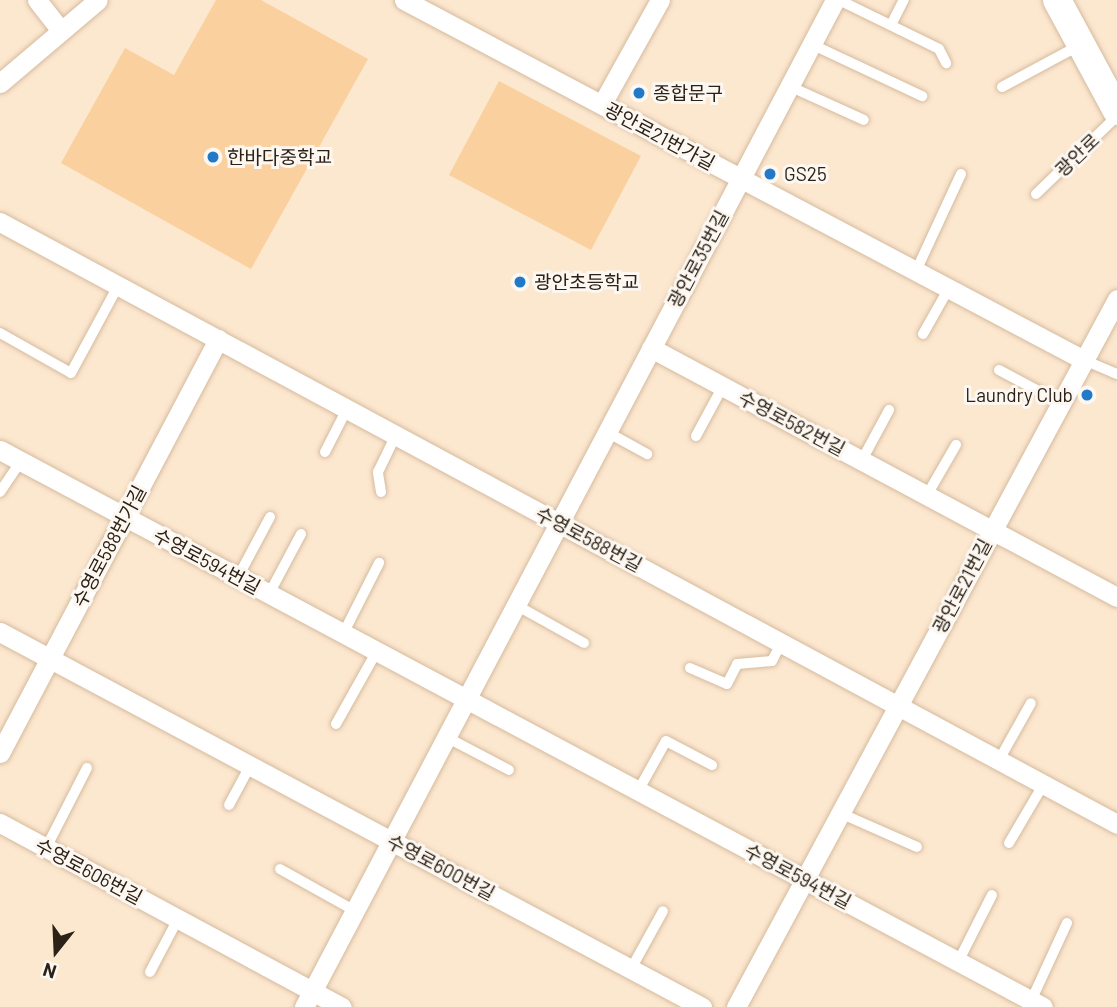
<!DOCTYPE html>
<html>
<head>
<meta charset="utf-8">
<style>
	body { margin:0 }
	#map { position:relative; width:1117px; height:1007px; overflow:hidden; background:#fce7cf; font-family:Barlow,"Noto Sans KR",sans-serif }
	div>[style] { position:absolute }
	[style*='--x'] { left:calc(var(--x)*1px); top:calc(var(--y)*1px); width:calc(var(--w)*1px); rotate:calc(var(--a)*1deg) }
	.green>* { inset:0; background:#fbd09f }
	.roads { filter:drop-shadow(0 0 2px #d5bb9e) drop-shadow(0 0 2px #d5bb9e) }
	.service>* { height:10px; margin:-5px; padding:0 5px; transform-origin:5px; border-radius:5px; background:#fff }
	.minor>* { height:19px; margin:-9.5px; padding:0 9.5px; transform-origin:9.5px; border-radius:9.5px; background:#fff }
	.secondary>* { height:28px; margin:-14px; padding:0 14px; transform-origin:14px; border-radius:14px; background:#fff }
	.dots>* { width:19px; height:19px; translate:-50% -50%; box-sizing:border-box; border:4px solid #fcf7f1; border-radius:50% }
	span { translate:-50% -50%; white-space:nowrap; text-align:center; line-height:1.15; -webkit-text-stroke:6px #fcf7f1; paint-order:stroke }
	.poi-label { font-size:19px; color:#2b2116 }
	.left { translate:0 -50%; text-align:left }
	.right { translate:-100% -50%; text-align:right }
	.street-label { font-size:19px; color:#2b2116 }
	.north { position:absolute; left:21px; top:916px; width:70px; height:70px; -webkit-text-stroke:5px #fcf7f1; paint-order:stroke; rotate:198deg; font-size:19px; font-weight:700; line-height:28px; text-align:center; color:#2b2116 }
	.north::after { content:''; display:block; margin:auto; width:24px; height:32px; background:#2b2116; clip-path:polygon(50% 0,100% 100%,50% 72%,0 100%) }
</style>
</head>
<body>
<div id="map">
	<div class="green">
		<i style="clip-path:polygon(216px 0,261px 0,368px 59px,251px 269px,61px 163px,125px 48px,174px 75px)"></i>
		<i style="clip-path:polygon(499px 81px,641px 156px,591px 250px,449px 175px)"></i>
	</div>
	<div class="roads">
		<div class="service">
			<i style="--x:839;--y:0;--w:111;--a:26.1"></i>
			<i style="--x:939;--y:49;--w:16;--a:63"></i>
			<i style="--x:891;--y:25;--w:28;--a:-63"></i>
			<i style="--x:811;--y:44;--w:123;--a:25.1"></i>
			<i style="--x:789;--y:86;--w:82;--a:24.4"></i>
			<i style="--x:1002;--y:87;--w:86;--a:-28.3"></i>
			<i style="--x:1036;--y:194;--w:112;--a:-43.9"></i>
			<i style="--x:916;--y:271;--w:107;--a:-65.1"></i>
			<i style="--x:0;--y:333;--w:81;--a:29.4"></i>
			<i style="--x:71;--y:373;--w:99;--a:-61.6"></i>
			<i style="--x:923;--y:334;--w:53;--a:-60.5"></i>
			<i style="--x:1084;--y:360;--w:36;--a:23"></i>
			<i style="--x:999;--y:370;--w:70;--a:28"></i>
			<i style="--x:607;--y:432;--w:46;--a:28.8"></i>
			<i style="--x:696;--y:436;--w:57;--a:-61.6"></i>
			<i style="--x:325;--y:452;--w:48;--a:-62.9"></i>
			<i style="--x:862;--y:460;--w:57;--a:-61.6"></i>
			<i style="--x:0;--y:492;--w:37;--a:-56"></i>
			<i style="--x:381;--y:492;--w:20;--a:-99"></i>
			<i style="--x:378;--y:472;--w:41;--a:-64.1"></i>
			<i style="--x:927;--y:495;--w:58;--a:-59.9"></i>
			<i style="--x:238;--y:577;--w:68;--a:-61.9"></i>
			<i style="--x:269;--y:594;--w:68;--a:-61.9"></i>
			<i style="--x:516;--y:605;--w:78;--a:29.2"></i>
			<i style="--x:343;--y:634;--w:80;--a:-63.1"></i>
			<i style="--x:690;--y:668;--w:40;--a:23.4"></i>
			<i style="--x:727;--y:684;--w:22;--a:-63"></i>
			<i style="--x:737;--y:664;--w:35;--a:-5"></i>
			<i style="--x:772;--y:661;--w:20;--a:-63"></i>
			<i style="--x:336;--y:724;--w:84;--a:-60.7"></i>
			<i style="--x:446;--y:737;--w:71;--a:27.6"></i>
			<i style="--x:999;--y:760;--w:65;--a:-60.7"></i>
			<i style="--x:638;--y:791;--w:57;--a:-60.8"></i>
			<i style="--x:666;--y:741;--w:52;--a:27.6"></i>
			<i style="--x:229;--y:805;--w:44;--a:-61.7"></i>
			<i style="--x:840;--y:813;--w:84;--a:23.8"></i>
			<i style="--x:1009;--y:843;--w:67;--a:-59.6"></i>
			<i style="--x:46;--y:848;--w:90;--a:-62.9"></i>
			<i style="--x:280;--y:869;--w:86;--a:29.2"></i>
			<i style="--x:958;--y:962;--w:75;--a:-63.1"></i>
			<i style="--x:631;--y:969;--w:66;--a:-61.1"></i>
			<i style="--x:150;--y:972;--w:60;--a:-62.2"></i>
			<i style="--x:1031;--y:1001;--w:86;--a:-65.2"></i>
		</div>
		<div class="minor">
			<i style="--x:37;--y:0;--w:39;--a:52"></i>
			<i style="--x:404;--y:0;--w:769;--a:27.9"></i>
			<i style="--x:0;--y:83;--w:128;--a:-40.3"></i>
			<i style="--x:602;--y:104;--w:119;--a:-60.9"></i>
			<i style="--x:0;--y:222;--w:1269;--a:28.32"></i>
			<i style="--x:651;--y:348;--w:528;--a:28.12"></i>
			<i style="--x:0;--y:450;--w:1182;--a:28.1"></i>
			<i style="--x:0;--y:632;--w:796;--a:28.11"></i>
			<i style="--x:0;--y:753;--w:468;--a:-62.2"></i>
			<i style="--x:0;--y:823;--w:388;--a:28.3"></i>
			<i style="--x:304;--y:1007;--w:1138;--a:-62.2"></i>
			<i style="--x:736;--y:1007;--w:804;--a:-61.71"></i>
		</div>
		<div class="secondary">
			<i style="--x:1057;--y:0;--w:126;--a:61.6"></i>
		</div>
	</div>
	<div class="dots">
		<i style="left:639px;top:93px;background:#2279c7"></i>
		<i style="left:213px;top:157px;background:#2279c7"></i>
		<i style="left:770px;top:174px;background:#2279c7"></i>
		<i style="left:520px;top:282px;background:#2279c7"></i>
		<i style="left:1087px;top:395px;background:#2279c7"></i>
	</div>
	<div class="poi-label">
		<span class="left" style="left:653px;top:93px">종합문구</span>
		<span class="left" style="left:227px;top:157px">한바다중학교</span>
		<span class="left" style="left:784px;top:174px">GS25</span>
		<span class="left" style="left:534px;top:282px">광안초등학교</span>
		<span class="right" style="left:1073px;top:395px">Laundry Club</span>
	</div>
	<div class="street-label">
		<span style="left:660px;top:136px;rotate:28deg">광안로21번가길</span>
		<span style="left:1077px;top:155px;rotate:-44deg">광안로</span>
		<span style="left:698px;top:259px;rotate:-62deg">광안로35번길</span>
		<span style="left:792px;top:423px;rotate:28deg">수영로582번길</span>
		<span style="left:589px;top:539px;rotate:28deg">수영로588번길</span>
		<span style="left:109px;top:546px;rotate:-62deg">수영로588번가길</span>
		<span style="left:207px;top:561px;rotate:28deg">수영로594번길</span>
		<span style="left:962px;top:586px;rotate:-62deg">광안로21번길</span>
		<span style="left:441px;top:867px;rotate:28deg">수영로600번길</span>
		<span style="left:89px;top:871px;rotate:28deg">수영로606번길</span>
		<span style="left:798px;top:876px;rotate:28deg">수영로594번길</span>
	</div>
	<div class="north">N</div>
</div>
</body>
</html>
